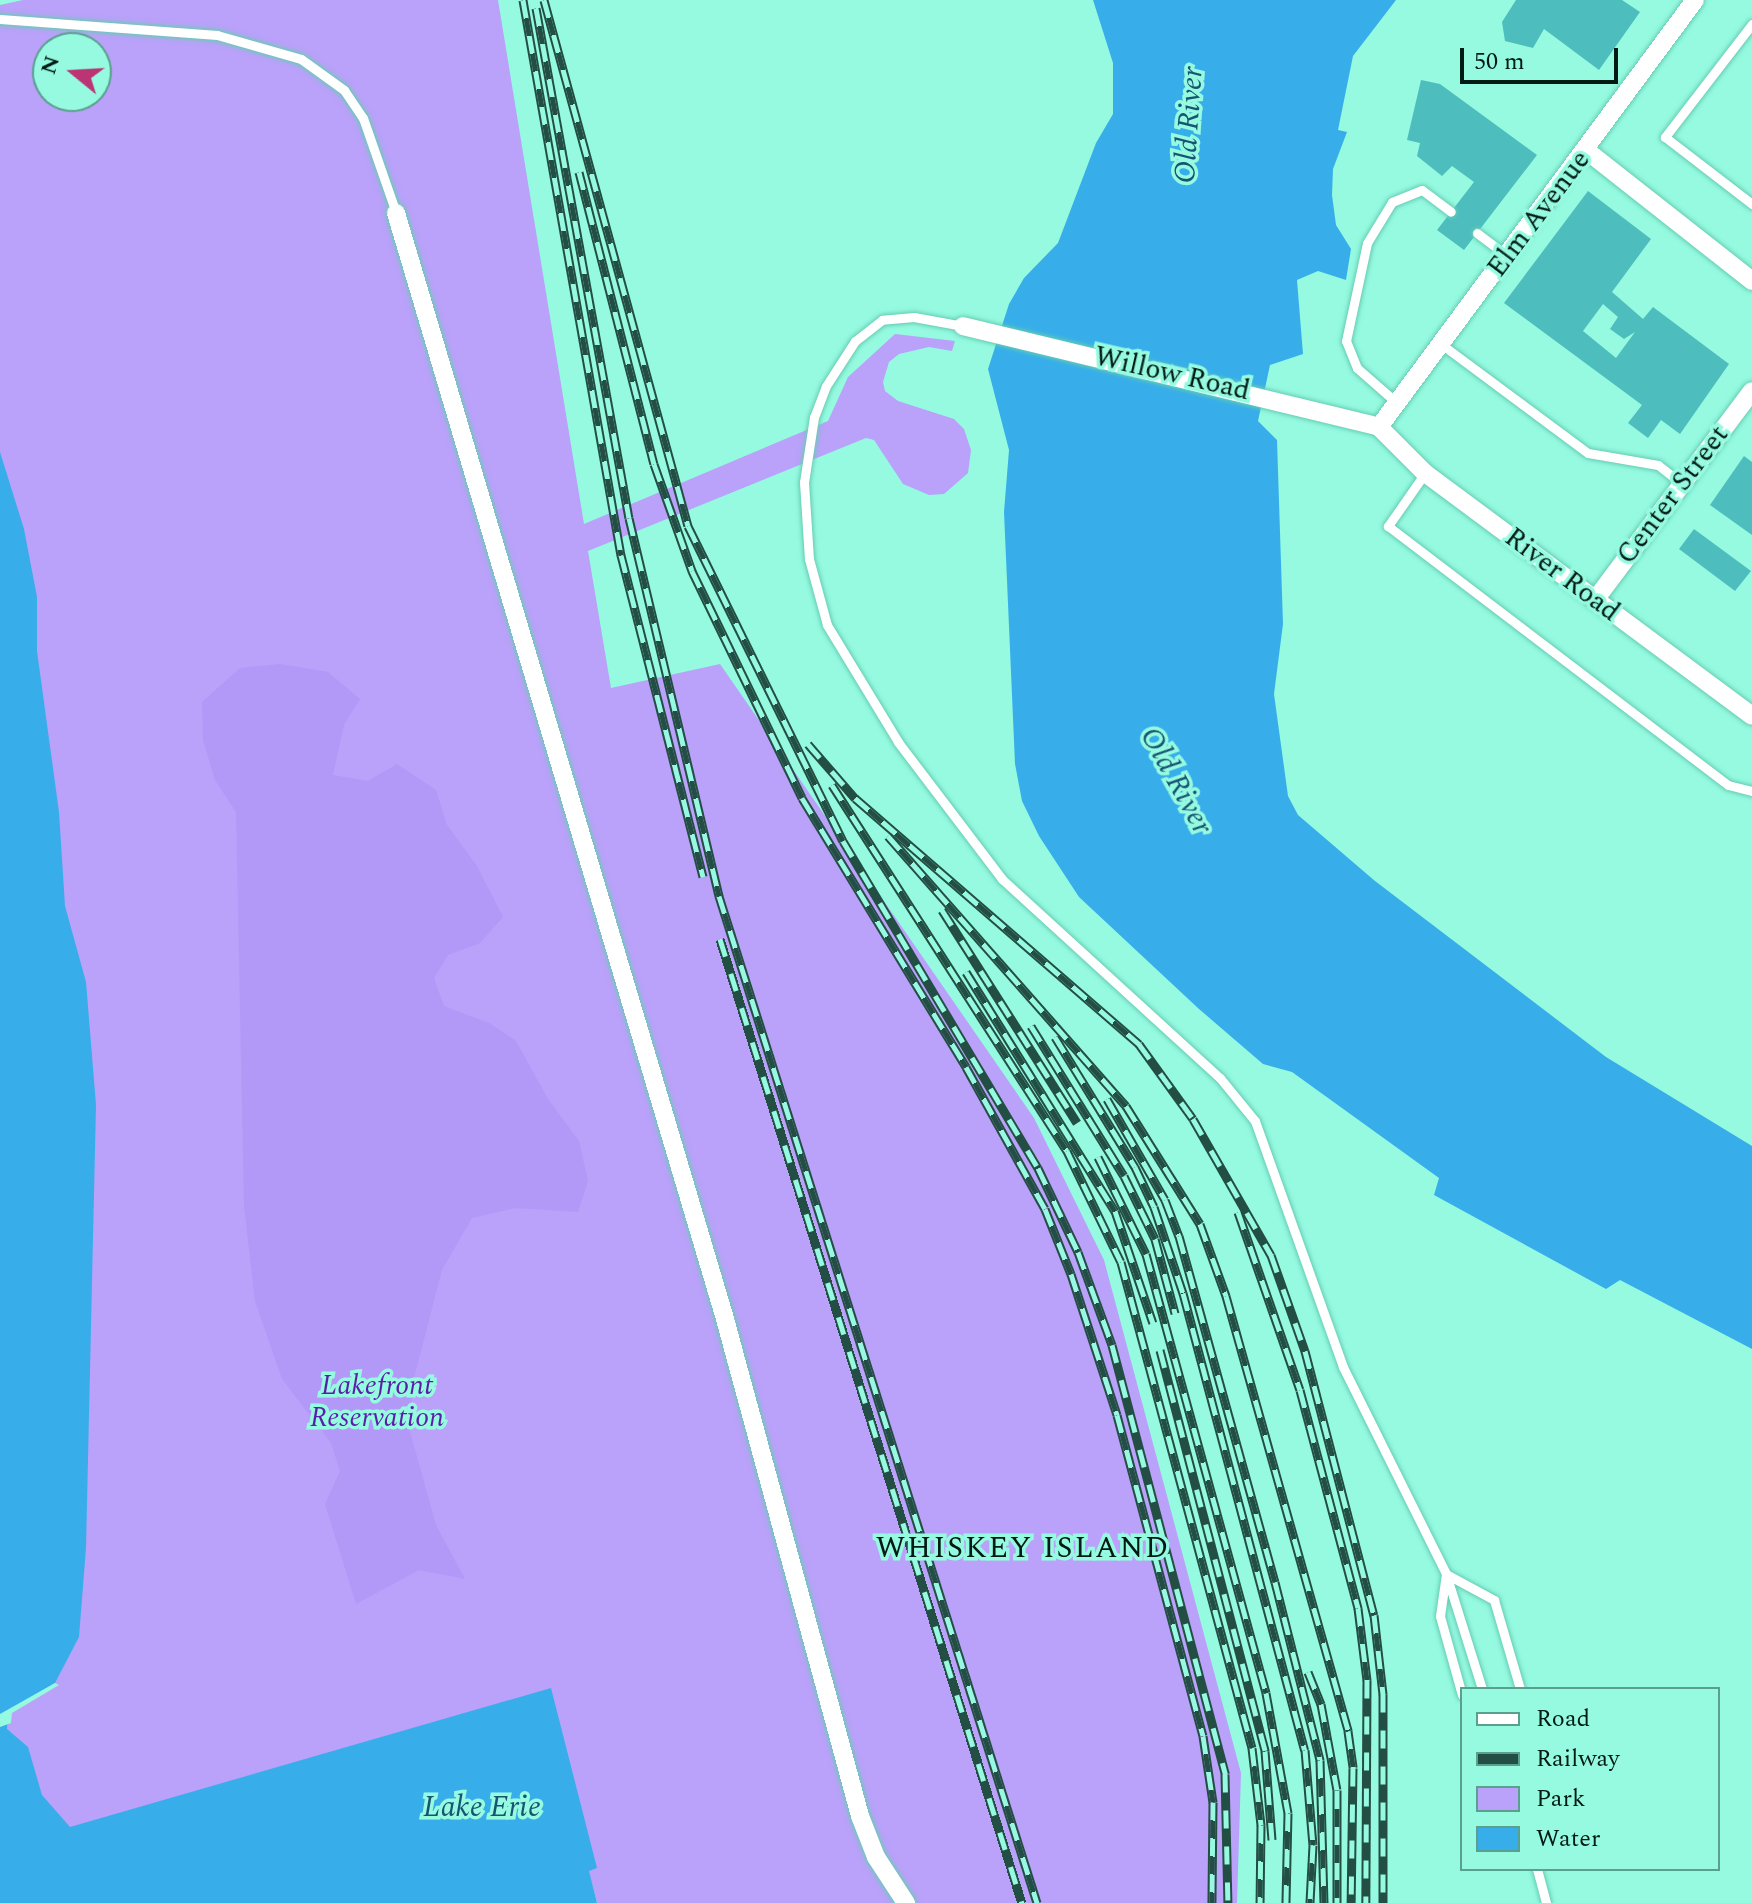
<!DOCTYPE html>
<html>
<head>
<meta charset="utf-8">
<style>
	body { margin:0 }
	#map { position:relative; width:1752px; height:1903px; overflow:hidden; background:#95fae0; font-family:Spectral,serif }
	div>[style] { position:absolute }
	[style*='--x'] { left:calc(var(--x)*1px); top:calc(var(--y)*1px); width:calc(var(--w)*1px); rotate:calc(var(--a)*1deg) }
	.green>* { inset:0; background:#baa1fa }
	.forest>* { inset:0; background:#b399f7 }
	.water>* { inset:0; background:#37aeea }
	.pier>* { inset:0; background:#95fae0 }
	.building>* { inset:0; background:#4dbdbe }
	.roads { filter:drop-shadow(0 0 2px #66ccb3) drop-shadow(0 0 2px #66ccb3) }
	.lane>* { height:9px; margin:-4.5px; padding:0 4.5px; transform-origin:4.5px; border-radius:4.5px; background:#fff }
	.street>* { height:18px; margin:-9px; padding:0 9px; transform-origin:9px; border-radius:9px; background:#fff }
	.rail>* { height:9px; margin-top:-4.5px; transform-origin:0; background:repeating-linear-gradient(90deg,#95fae0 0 18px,#234e44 0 36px); box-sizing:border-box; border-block:2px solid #234e44 }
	span { translate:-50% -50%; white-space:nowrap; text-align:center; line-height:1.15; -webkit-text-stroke:7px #95fae0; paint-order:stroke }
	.street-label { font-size:28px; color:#001a14 }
	.park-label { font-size:28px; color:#5a1ea8; font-style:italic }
	.water-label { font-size:30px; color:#175473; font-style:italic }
	.neighbourhood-label { font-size:30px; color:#001a14; letter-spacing:2px }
	.legend { position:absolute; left:1460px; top:1687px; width:260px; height:184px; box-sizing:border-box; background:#95fae0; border:2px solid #59a08e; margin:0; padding:10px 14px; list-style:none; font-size:24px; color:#001a14 }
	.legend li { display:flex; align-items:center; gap:16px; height:40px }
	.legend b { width:40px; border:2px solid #59a08e }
	.north { position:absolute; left:32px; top:32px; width:80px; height:80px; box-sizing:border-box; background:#95fae0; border:2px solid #59a08e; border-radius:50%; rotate:288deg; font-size:22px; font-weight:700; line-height:32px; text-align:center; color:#001a14 }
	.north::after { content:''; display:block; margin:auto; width:28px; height:36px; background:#bb3474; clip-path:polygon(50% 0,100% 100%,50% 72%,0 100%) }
	.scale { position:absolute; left:1460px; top:48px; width:158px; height:36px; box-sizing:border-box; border:4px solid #001a14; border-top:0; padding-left:10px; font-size:24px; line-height:28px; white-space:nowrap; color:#001a14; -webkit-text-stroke:6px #95fae0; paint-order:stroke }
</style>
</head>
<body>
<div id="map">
	<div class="green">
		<i style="clip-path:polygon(evenodd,23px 0,498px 0,584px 524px,828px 421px,848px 377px,895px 334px,955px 341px,952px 351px,929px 347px,899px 354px,889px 362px,883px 382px,885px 391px,898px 401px,954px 419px,964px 429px,971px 450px,968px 473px,944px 494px,929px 495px,903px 484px,874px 440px,866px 438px,588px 551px,611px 688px,720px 664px,1034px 1118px,1104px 1260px,1241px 1773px,1237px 1903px,597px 1903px,589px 1873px,96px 1892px,0 1765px,0 5px,23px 0,48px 48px,96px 48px,96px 96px,48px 96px,48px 48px)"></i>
	</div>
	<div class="forest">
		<i style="clip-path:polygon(280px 664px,328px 672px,360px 699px,344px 725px,333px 775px,368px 781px,397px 764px,436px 790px,447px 825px,477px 866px,503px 917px,480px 943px,448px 955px,434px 978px,444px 1006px,491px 1024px,516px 1041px,548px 1099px,579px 1141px,588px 1181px,578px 1212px,515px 1208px,472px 1218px,442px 1270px,413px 1382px,409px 1428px,436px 1525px,465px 1579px,419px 1570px,356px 1604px,325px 1504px,340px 1471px,331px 1443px,282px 1379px,255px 1301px,244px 1206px,236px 812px,215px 780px,203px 740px,202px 702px,240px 668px)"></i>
	</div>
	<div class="water">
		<i style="clip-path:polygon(1093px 0,1396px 0,1353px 56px,1338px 130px,1347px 132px,1333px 169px,1332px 195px,1336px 225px,1351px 249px,1346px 280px,1318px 271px,1297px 280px,1303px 354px,1270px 365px,1258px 421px,1277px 440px,1283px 624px,1274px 694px,1288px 796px,1298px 815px,1375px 881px,1606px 1057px,1752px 1146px,1752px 1349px,1620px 1280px,1606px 1289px,1434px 1195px,1439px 1178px,1292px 1072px,1263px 1064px,1199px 1009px,1079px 897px,1039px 836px,1022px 801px,1015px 764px,1004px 512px,1009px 450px,988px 369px,1009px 304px,1024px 278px,1058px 243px,1096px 143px,1113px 114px,1113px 63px)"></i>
		<i style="clip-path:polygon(0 452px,24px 529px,37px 597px,37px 651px,59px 812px,65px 906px,86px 982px,96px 1105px,86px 1548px,79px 1637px,55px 1683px,8px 1711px,7px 1729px,28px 1747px,42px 1795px,70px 1827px,551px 1688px,597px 1868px,589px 1871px,597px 1903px,0 1903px)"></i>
	</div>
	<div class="pier">
		<i style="clip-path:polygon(55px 1683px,59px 1685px,12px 1713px,11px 1723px,0 1727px,0 1714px)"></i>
	</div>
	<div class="building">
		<i style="clip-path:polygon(1516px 0,1622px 0,1640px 12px,1599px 70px,1544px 29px,1533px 48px,1505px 41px,1502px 22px)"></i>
		<i style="clip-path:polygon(1421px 80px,1440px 84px,1537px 155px,1464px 250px,1437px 230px,1474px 182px,1452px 166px,1442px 176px,1417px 156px,1420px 143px,1407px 140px)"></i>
		<i style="clip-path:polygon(evenodd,1588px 191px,1651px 239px,1612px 292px,1643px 319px,1653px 307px,1729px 364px,1680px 434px,1661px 420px,1648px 438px,1628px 423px,1642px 405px,1504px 303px,1588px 191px,1603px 304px,1618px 317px,1610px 329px,1624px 339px,1635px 332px,1616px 358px,1583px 331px,1603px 304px)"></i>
		<i style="clip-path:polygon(1744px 456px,1752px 462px,1752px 535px,1710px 505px)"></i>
		<i style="clip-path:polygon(1694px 529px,1751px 571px,1735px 591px,1679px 549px)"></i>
	</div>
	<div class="roads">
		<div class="lane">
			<i style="--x:0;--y:19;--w:218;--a:4.2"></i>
			<i style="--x:217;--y:35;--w:87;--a:15.9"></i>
			<i style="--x:301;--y:59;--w:53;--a:35.8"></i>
			<i style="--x:344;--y:90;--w:34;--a:56"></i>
			<i style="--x:363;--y:118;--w:101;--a:70.8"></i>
			<i style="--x:1752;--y:24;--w:143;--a:127.6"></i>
			<i style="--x:1665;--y:137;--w:110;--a:37.6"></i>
			<i style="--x:1477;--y:233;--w:38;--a:37"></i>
			<i style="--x:963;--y:326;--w:50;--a:-169.6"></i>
			<i style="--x:914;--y:317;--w:32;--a:175"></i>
			<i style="--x:882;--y:320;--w:34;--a:142"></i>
			<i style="--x:855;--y:341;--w:54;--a:122.8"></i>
			<i style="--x:826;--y:386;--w:33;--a:111"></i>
			<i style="--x:814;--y:417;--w:66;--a:98.7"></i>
			<i style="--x:804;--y:482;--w:77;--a:86.3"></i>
			<i style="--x:809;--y:559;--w:68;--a:74.7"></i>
			<i style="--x:827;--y:625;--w:137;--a:58.7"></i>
			<i style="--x:898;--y:742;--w:172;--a:52.8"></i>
			<i style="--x:1002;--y:879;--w:295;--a:42.4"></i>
			<i style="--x:1220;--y:1078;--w:55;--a:50.9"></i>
			<i style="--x:1255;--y:1121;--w:261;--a:70.3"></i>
			<i style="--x:1343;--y:1367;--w:231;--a:63.5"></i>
			<i style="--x:1446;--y:1574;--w:121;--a:72.6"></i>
			<i style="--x:1441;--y:344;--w:183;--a:36.6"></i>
			<i style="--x:1588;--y:453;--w:71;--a:9.7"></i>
			<i style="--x:1658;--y:465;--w:29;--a:38"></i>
			<i style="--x:1397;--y:403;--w:53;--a:-138.8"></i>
			<i style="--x:1357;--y:368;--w:29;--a:-112"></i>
			<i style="--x:1346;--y:341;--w:100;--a:-77.9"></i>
			<i style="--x:1367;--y:243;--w:48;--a:-58.6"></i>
			<i style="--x:1392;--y:202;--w:32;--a:-22"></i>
			<i style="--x:1422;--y:190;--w:36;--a:37"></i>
			<i style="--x:1425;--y:473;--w:65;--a:124.9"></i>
			<i style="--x:1388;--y:526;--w:427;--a:37.3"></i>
			<i style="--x:1728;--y:785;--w:25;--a:14"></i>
			<i style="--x:1462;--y:1695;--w:82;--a:-105.6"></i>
			<i style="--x:1440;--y:1616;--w:42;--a:-81.9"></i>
			<i style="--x:1446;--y:1574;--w:55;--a:28.4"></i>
			<i style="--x:1494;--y:1600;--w:93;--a:73.7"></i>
			<i style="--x:1537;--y:1869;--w:35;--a:75"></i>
		</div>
		<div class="street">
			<i style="--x:1587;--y:151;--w:210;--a:38.2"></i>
			<i style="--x:396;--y:213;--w:1154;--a:73.43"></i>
			<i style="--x:725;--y:1319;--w:515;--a:74.8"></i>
			<i style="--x:860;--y:1816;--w:44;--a:68.7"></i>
			<i style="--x:876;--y:1857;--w:55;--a:56.9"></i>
			<i style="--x:963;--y:326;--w:428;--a:13.6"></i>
			<i style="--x:1379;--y:427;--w:65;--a:45"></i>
			<i style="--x:1425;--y:473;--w:407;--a:36.6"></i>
			<i style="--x:1379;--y:427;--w:531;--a:-53.5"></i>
			<i style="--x:1595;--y:600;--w:261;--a:-53.1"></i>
		</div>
	</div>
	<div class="rail">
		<i style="--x:523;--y:0;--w:564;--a:79.99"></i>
		<i style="--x:621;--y:555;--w:332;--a:75.7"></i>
		<i style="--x:544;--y:0;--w:545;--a:74.69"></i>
		<i style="--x:688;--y:526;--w:351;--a:63.8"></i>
		<i style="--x:843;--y:841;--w:381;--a:59.2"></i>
		<i style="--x:1038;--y:1168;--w:93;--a:64.5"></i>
		<i style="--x:1078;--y:1252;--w:99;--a:69.9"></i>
		<i style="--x:1112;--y:1345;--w:444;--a:75.2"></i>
		<i style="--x:1225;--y:1774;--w:129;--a:88.7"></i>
		<i style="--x:536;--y:8;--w:518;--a:79.67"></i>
		<i style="--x:629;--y:518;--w:389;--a:76.6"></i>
		<i style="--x:719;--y:896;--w:1056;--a:72.47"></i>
		<i style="--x:579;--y:172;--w:301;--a:75.6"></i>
		<i style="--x:654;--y:464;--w:114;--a:70.4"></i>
		<i style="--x:692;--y:571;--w:252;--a:64.1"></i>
		<i style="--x:802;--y:798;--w:315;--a:58.6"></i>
		<i style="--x:966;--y:1067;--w:162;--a:60.9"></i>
		<i style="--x:1045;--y:1209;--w:70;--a:68.2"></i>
		<i style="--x:1071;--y:1274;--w:148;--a:71.9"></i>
		<i style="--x:1117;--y:1415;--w:332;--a:75"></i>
		<i style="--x:1203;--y:1736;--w:67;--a:81.4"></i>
		<i style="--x:1213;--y:1802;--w:101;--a:90.6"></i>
		<i style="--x:808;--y:744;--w:72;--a:49"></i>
		<i style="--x:855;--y:798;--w:376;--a:40.9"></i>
		<i style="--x:1139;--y:1044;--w:92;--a:54.2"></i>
		<i style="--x:1193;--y:1119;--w:157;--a:60.2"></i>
		<i style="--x:1271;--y:1255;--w:102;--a:70.5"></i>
		<i style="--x:1305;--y:1351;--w:273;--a:75.4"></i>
		<i style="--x:1374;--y:1615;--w:80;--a:83.5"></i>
		<i style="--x:1383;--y:1694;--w:209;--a:90"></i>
		<i style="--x:832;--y:785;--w:435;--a:57.3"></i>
		<i style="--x:1067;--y:1151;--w:123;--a:64.1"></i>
		<i style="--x:1121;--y:1262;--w:503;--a:74.91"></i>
		<i style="--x:1252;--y:1748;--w:78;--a:83.3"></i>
		<i style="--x:1261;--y:1825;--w:78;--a:90.7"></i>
		<i style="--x:888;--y:836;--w:360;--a:48.6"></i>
		<i style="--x:1126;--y:1106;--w:139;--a:57.9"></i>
		<i style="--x:1200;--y:1224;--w:77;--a:70.1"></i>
		<i style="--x:1226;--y:1296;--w:452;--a:74.3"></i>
		<i style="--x:1348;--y:1731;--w:37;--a:82"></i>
		<i style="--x:1353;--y:1768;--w:135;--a:90.8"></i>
		<i style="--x:942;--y:910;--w:252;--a:57.6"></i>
		<i style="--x:720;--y:939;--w:1010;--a:72.61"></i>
		<i style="--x:966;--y:972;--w:282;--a:58.1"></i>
		<i style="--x:1115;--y:1211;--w:118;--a:71.3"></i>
		<i style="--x:1031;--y:1026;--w:176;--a:58.2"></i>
		<i style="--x:1124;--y:1176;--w:70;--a:63.8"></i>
		<i style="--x:1155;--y:1239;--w:77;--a:74.9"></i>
		<i style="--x:1055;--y:1037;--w:153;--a:58.4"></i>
		<i style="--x:1135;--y:1167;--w:44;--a:64.6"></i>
		<i style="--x:1154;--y:1207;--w:91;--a:71.4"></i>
		<i style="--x:1183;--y:1293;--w:473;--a:75.1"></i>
		<i style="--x:1305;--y:1750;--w:95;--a:85.2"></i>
		<i style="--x:1313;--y:1845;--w:58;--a:93"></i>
		<i style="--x:1107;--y:1099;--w:116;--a:60.1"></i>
		<i style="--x:1165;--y:1200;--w:39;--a:69"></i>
		<i style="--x:1179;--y:1236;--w:359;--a:74.5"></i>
		<i style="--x:1275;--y:1582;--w:184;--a:75.8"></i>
		<i style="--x:1320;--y:1760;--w:143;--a:88.4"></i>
		<i style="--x:1098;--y:1157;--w:108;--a:63.7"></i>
		<i style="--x:1146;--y:1254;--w:455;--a:74.7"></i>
		<i style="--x:1266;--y:1693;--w:122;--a:79.6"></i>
		<i style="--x:1288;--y:1813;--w:90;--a:91.3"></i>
		<i style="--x:1238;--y:1212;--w:188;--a:70.8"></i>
		<i style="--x:1300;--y:1390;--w:226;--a:75.1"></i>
		<i style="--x:1358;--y:1608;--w:73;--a:82.9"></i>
		<i style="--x:1367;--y:1680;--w:223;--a:90.3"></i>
		<i style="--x:1160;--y:1350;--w:415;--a:75.3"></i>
		<i style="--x:1265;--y:1751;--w:89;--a:85.5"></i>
		<i style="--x:1308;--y:1672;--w:35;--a:68"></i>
		<i style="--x:1321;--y:1704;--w:87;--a:79.5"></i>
		<i style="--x:1337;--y:1790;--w:113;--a:90"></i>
	</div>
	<div class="street-label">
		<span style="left:1539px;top:214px;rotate:-53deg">Elm Avenue</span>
		<span style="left:1172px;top:374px;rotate:13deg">Willow Road</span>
		<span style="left:1673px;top:495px;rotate:-53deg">Center Street</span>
		<span style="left:1562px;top:575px;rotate:37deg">River Road</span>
	</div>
	<div class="park-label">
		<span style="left:377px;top:1402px">Lakefront<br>Reservation</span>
	</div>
	<div class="water-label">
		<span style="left:1189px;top:125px;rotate:-86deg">Old River</span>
		<span style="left:1176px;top:781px;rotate:61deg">Old River</span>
		<span style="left:482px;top:1807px">Lake Erie</span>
	</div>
	<div class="neighbourhood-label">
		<span style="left:1023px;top:1548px">WHISKEY ISLAND</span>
	</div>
	<ul class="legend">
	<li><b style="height:10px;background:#fff"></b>Road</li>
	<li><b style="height:10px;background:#234e44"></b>Railway</li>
	<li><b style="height:22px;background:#baa1fa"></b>Park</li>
	<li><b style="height:22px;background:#37aeea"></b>Water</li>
	</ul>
	<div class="north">N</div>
	<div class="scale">50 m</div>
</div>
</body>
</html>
